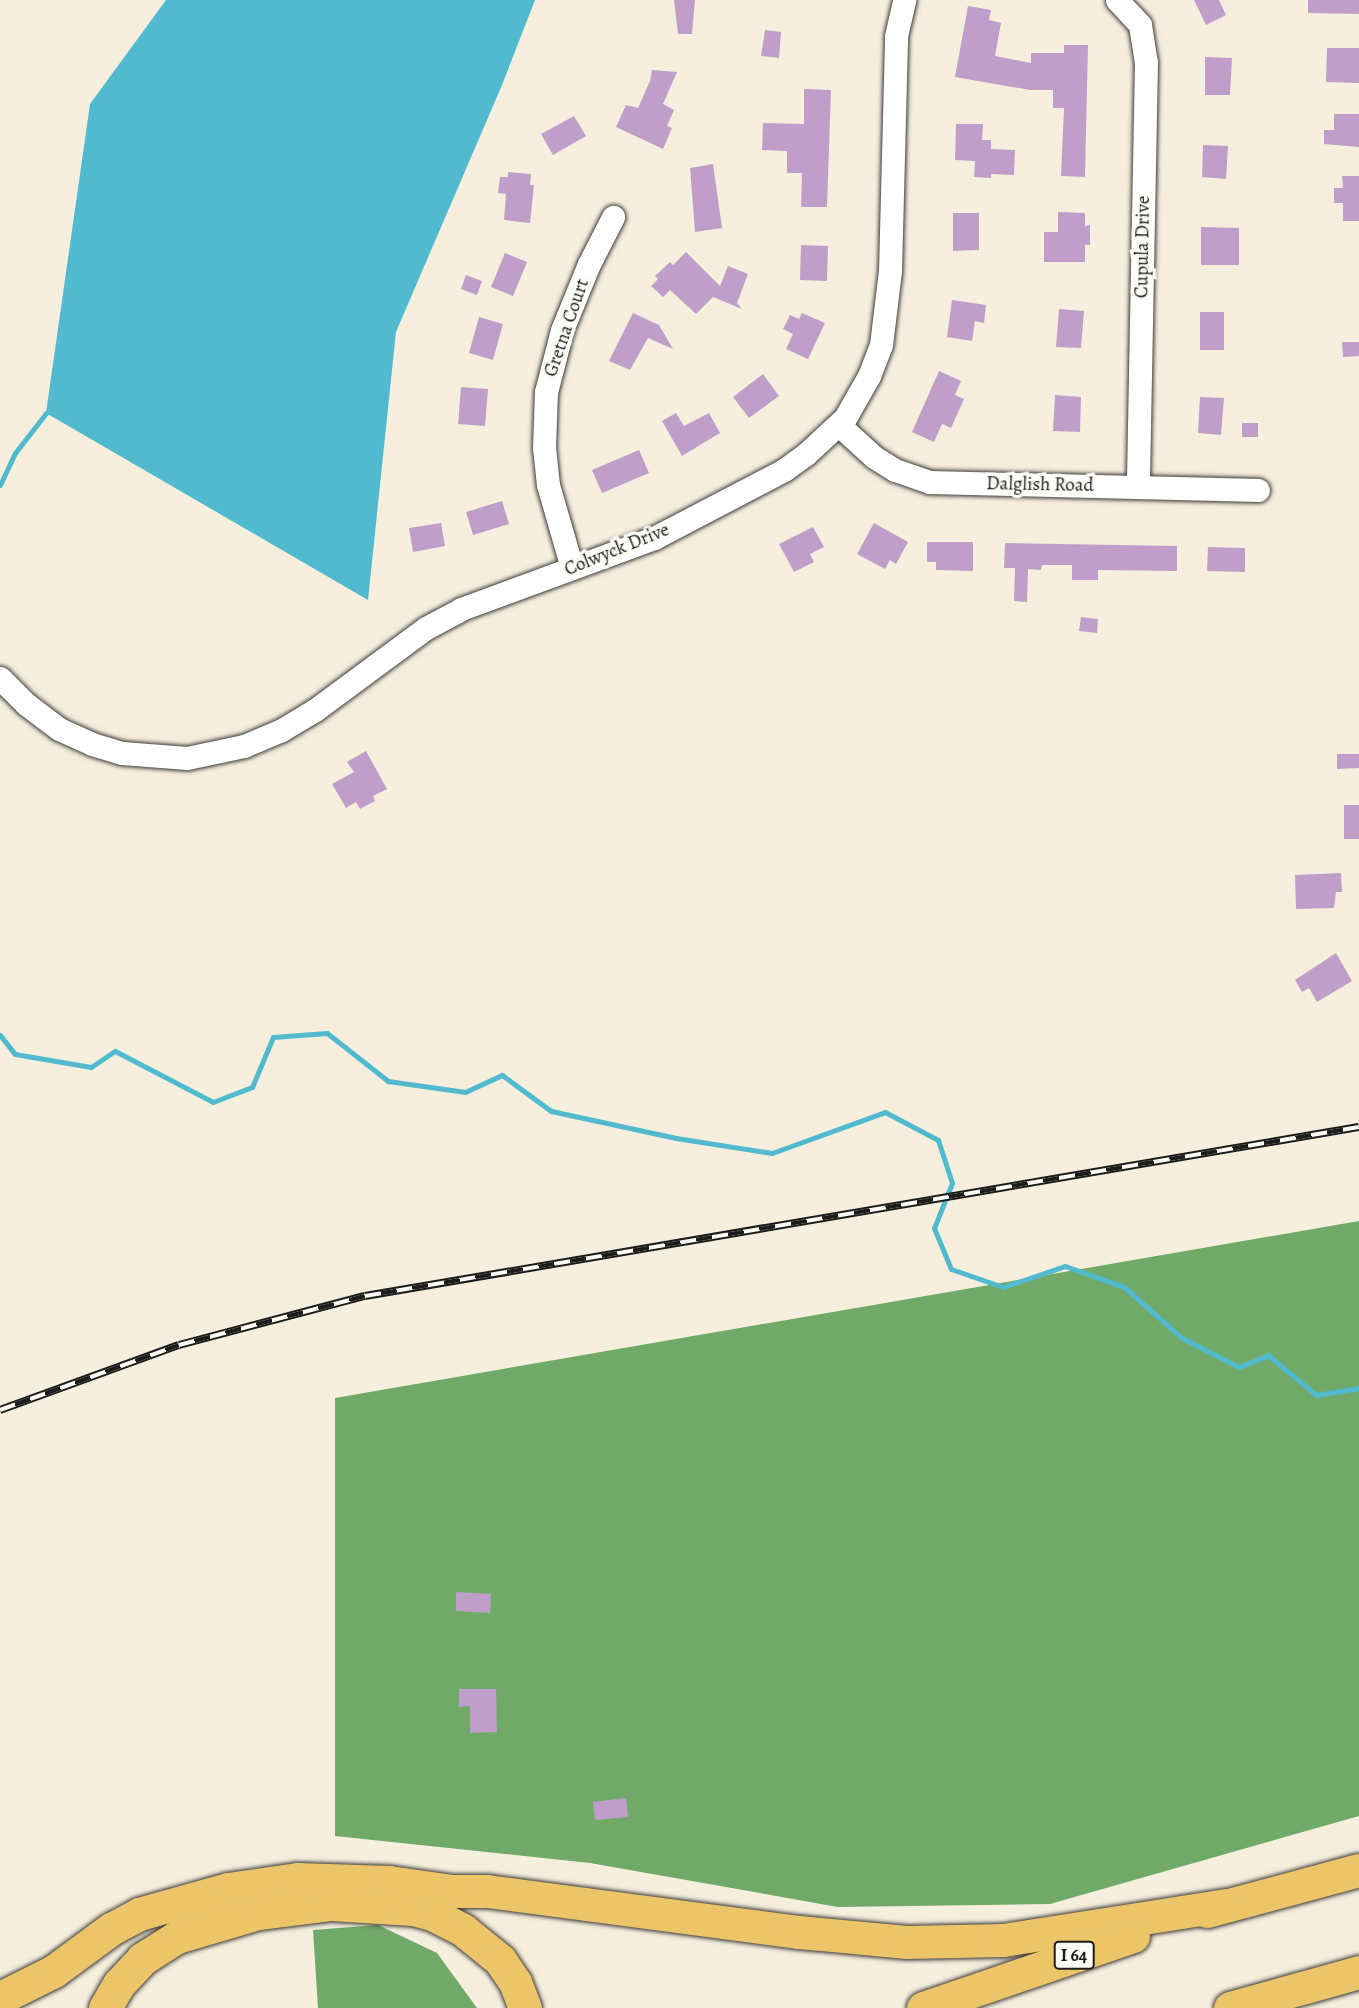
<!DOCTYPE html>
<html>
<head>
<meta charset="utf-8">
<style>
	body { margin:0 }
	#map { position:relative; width:1359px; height:2008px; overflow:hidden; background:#f6efde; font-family:Alegreya,serif }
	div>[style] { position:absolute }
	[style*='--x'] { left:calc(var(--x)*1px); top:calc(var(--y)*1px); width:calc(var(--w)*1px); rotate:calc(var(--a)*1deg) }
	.forest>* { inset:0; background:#71aa68 }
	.water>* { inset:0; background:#52bacf }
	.stream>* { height:5px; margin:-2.5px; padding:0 2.5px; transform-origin:2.5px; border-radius:2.5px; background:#52bacf }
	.building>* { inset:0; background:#bf9fc9 }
	.roads { filter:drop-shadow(0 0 2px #3d3c39) drop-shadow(0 0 2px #3d3c39) }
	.minor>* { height:23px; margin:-11.5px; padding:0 11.5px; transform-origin:11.5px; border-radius:11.5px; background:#fff }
	.highway>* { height:33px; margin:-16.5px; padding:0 16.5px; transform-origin:16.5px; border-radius:16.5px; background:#ecc569 }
	.rail>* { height:8px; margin-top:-4px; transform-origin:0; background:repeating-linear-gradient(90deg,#fdfcf7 0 16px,#1c1c1c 0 32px); box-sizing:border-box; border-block:2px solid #1c1c1c }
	span { translate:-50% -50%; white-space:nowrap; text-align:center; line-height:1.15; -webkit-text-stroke:7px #fdfcf7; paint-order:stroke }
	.shield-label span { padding:2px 5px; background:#fdfcf7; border:2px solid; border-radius:5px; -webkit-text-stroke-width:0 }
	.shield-label { font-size:18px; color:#1c1c1c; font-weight:700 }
	.street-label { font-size:19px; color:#1c1c1c }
</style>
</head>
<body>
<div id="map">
	<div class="forest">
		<i style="clip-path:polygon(1359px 1221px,1359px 1816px,1050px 1904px,838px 1907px,590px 1863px,335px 1836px,335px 1398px)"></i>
		<i style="clip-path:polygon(378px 1925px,437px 1953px,477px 2008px,318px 2008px,313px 1930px)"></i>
	</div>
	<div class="water">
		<i style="clip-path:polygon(166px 0,535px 0,502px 85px,396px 332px,368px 600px,46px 413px,90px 104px)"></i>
	</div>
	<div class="stream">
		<i style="--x:0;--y:485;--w:35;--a:-65"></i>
		<i style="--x:15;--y:453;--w:51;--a:-52.2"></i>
		<i style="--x:0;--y:1035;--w:24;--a:52"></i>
		<i style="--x:15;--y:1054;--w:77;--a:9.7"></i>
		<i style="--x:91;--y:1067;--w:29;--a:-34"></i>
		<i style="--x:115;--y:1051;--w:110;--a:27.5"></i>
		<i style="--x:213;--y:1102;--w:42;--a:-21"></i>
		<i style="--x:252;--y:1087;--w:54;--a:-67.2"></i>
		<i style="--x:273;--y:1037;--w:54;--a:-4.2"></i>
		<i style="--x:327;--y:1033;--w:78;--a:38.2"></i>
		<i style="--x:388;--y:1081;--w:78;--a:8.1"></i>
		<i style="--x:465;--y:1092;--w:41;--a:-24.7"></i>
		<i style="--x:502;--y:1075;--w:61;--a:36.3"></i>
		<i style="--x:551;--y:1111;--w:128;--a:12.2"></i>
		<i style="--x:676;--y:1138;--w:97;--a:8.9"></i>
		<i style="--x:772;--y:1153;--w:120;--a:-19.9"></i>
		<i style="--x:885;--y:1112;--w:60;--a:27.8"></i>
		<i style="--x:938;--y:1140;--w:45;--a:72"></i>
		<i style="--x:952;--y:1183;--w:48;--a:111.8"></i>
		<i style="--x:934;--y:1228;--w:44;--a:67.5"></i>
		<i style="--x:951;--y:1269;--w:55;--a:19.1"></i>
		<i style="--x:1003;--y:1287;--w:65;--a:-18.7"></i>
		<i style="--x:1065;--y:1266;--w:63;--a:19.6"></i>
		<i style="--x:1124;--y:1287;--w:77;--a:41.3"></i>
		<i style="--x:1182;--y:1338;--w:64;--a:27"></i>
		<i style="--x:1239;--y:1367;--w:31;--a:-22"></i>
		<i style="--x:1268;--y:1355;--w:62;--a:39.8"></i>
		<i style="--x:1316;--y:1395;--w:44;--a:-9.2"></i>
	</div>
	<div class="building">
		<i style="clip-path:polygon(674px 0,695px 0,692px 34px,678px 34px)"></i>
		<i style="clip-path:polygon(1194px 0,1219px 0,1226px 15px,1206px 25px)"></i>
		<i style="clip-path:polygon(1308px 0,1359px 0,1359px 14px,1308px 13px)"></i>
		<i style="clip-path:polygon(968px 6px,991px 10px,989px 20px,1001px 23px,995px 56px,1031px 63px,1031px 53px,1064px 53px,1064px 45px,1088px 45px,1085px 177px,1061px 176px,1064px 108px,1053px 108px,1053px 90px,1030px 90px,955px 77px)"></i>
		<i style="clip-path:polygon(765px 30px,781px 32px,779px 58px,761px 56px)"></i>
		<i style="clip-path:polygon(1327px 48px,1359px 48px,1359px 83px,1326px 82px)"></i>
		<i style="clip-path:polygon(1205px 57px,1232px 58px,1230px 95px,1205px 95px)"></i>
		<i style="clip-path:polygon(652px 70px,677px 72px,663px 104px,674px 110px,667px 126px,672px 128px,663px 149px,616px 127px,626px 105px,638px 108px,650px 81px)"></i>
		<i style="clip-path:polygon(804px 89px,831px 90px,827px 207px,801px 207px,802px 173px,787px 173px,787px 151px,762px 150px,763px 123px,804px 124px)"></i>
		<i style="clip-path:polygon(1334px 114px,1359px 114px,1359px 147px,1324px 144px,1324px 130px,1334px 130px)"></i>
		<i style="clip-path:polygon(574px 116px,586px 136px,553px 155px,541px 134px)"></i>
		<i style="clip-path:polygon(956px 124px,983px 124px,982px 140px,991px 140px,991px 149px,1015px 150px,1014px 175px,991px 174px,991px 178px,974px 177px,975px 161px,955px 160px)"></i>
		<i style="clip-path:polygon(1203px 145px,1228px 146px,1226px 179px,1202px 177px)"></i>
		<i style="clip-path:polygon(713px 164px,722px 228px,695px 232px,690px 168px)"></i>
		<i style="clip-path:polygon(508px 172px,531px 174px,530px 185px,534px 185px,530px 223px,504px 220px,506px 194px,498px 193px,500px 177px,508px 177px)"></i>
		<i style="clip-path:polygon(1342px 176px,1359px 176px,1359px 221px,1343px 221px,1343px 203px,1334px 203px,1334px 188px,1343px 188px)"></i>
		<i style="clip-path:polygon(1058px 212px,1085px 213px,1085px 226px,1090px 225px,1090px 245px,1085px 245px,1085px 262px,1044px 262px,1044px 232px,1058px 232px)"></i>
		<i style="clip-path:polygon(953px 213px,979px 213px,979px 250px,953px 251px)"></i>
		<i style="clip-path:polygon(1201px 227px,1239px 228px,1239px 265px,1201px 265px)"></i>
		<i style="clip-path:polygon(801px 245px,828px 246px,827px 281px,800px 280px)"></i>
		<i style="clip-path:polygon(686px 252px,720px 286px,728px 266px,748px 274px,737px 303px,742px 309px,713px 297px,696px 314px,670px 290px,663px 297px,651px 286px,658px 279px,655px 276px,670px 262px,673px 265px)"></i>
		<i style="clip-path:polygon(505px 253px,527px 262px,513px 296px,491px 287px)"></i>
		<i style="clip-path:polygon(466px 275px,482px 281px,477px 295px,461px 289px)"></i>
		<i style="clip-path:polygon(952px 300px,986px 305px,984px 323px,975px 321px,972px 341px,947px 337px)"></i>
		<i style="clip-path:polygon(1059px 309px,1084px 311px,1081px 348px,1056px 347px)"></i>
		<i style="clip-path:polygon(1200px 312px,1224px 312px,1224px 350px,1200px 350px)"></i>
		<i style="clip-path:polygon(633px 313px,659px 325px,673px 349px,648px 338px,630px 370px,609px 361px)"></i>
		<i style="clip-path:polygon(802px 313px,825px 323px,808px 359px,786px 349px,793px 334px,783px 329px,790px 315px,799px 319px)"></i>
		<i style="clip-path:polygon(479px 317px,503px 324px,493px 360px,469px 353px)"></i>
		<i style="clip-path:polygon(1342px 342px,1359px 342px,1359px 356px,1343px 357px)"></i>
		<i style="clip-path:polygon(939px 371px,961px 381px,955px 395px,964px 399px,951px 428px,942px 424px,934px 442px,912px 432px)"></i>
		<i style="clip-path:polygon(763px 374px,779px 396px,749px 418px,733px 397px)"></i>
		<i style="clip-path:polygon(461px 387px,488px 389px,485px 426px,458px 424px)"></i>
		<i style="clip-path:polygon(1055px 395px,1081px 397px,1080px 432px,1053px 431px)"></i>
		<i style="clip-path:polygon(1200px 397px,1224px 398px,1221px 435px,1198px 433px)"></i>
		<i style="clip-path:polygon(676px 413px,684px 426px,709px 413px,720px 433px,682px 456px,662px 421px)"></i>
		<i style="clip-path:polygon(1242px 423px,1258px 423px,1258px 437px,1242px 437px)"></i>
		<i style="clip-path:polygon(639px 450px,649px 473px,602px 493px,592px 470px)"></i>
		<i style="clip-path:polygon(502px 501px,509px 524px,473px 535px,466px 512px)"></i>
		<i style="clip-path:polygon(441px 523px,445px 546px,413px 552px,409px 528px)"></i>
		<i style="clip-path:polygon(874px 523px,908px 542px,896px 564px,890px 560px,885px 569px,857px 554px)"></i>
		<i style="clip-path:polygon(813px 527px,824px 547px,810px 554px,814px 562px,794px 572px,779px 544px)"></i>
		<i style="clip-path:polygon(927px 542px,973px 542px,973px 571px,936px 570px,936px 562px,927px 562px)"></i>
		<i style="clip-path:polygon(1005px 543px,1177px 546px,1177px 571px,1098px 570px,1098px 580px,1072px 580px,1072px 565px,1042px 565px,1041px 570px,1028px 569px,1027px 602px,1014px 601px,1015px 568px,1004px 568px)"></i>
		<i style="clip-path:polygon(1208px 547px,1245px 548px,1245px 572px,1207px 571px)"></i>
		<i style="clip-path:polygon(1081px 617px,1098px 619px,1097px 633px,1079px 631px)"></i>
		<i style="clip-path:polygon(366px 751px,387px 789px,373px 796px,375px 801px,360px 809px,356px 802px,346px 808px,332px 784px,354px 772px,347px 762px)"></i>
		<i style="clip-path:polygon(1337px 754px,1359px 754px,1359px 768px,1337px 769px)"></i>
		<i style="clip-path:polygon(1344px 805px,1359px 805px,1359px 839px,1344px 839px)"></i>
		<i style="clip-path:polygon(1341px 873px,1342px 892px,1336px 892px,1334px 908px,1296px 909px,1295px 875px)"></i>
		<i style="clip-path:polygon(1336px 953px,1352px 981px,1317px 1002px,1309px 988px,1302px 992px,1295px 980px)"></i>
		<i style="clip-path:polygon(456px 1592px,491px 1594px,490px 1613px,456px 1611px)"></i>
		<i style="clip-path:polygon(459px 1689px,496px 1689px,497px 1732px,470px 1733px,470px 1706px,459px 1707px)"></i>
		<i style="clip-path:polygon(626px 1798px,628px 1817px,595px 1820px,593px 1802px)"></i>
	</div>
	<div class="roads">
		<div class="minor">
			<i style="--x:1117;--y:0;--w:34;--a:47"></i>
			<i style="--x:1140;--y:25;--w:37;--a:81"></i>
			<i style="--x:1146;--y:62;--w:425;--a:91.1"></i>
			<i style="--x:839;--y:425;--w:47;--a:42.4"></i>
			<i style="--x:874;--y:457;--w:25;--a:32"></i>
			<i style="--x:895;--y:470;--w:37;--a:19"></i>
			<i style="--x:930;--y:482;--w:328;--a:1.4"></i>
			<i style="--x:572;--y:568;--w:86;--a:-106.1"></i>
			<i style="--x:548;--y:485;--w:37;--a:-96"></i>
			<i style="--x:544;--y:448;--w:56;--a:-88"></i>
			<i style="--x:546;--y:392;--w:64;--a:-75.5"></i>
			<i style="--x:562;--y:330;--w:71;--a:-67.8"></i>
			<i style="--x:589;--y:264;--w:53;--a:-62.9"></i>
			<i style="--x:0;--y:678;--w:37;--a:45"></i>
			<i style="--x:26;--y:704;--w:41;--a:37.1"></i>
			<i style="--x:59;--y:729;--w:36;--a:24"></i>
			<i style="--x:92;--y:744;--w:31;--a:17"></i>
			<i style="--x:122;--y:753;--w:65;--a:4.4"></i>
			<i style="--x:187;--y:758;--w:58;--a:-11.9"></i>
			<i style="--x:244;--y:746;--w:39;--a:-23"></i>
			<i style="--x:280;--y:731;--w:41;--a:-31"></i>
			<i style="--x:315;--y:710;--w:138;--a:-36.5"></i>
			<i style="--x:426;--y:628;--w:40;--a:-28"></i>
			<i style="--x:461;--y:609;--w:206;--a:-20.2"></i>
			<i style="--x:654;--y:538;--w:147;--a:-27.6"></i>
			<i style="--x:784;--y:470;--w:27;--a:-36"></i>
			<i style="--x:806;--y:454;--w:53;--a:-42.7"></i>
			<i style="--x:845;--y:418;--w:48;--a:-60.3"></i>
			<i style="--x:869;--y:376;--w:33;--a:-69"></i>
			<i style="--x:881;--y:345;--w:75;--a:-83.1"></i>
			<i style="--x:890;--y:271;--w:235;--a:-88.5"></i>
			<i style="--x:896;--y:36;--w:37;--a:-77"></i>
		</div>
		<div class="highway">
			<i style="--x:1207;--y:1911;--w:157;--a:-15.1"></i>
			<i style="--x:0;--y:1998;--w:60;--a:-26.6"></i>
			<i style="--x:54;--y:1971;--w:71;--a:-36.4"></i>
			<i style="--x:111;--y:1929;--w:32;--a:-28"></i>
			<i style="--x:139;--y:1914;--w:92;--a:-15.7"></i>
			<i style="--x:228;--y:1889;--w:70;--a:-8.2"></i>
			<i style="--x:297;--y:1879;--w:92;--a:1.9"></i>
			<i style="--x:389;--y:1882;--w:64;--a:8.1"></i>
			<i style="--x:452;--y:1891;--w:35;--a:0"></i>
			<i style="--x:487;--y:1891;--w:315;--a:7.5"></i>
			<i style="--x:799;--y:1932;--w:108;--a:5.3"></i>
			<i style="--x:907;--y:1942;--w:96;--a:-1.2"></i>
			<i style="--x:1003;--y:1940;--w:226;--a:-8.9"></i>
			<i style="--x:105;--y:2008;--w:28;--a:-60"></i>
			<i style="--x:119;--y:1984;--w:34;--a:-47"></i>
			<i style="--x:142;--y:1959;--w:41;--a:-32.2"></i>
			<i style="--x:177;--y:1937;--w:84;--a:-16.5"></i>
			<i style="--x:258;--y:1913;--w:74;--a:-7"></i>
			<i style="--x:331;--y:1904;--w:82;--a:3.5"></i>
			<i style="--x:413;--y:1909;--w:20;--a:15"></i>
			<i style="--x:432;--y:1914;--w:35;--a:27"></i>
			<i style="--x:463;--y:1930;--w:48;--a:39"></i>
			<i style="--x:500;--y:1960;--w:27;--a:56"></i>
			<i style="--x:515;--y:1982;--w:28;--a:69"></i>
			<i style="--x:923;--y:2008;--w:222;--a:-18.9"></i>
			<i style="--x:1230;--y:2008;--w:134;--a:-15.6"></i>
		</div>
	</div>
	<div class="rail">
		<i style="--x:0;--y:1410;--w:190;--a:-20"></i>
		<i style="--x:179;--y:1345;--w:192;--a:-14.8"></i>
		<i style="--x:365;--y:1296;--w:1008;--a:-9.65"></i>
	</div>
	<div class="shield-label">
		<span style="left:1074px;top:1955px">I 64</span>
	</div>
	<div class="street-label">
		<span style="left:1143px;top:247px;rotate:-89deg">Cupula Drive</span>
		<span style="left:567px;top:328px;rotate:-71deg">Gretna Court</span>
		<span style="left:1040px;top:485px;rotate:1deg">Dalglish Road</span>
		<span style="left:617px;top:550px;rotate:-22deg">Colwyck Drive</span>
	</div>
</div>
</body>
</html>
